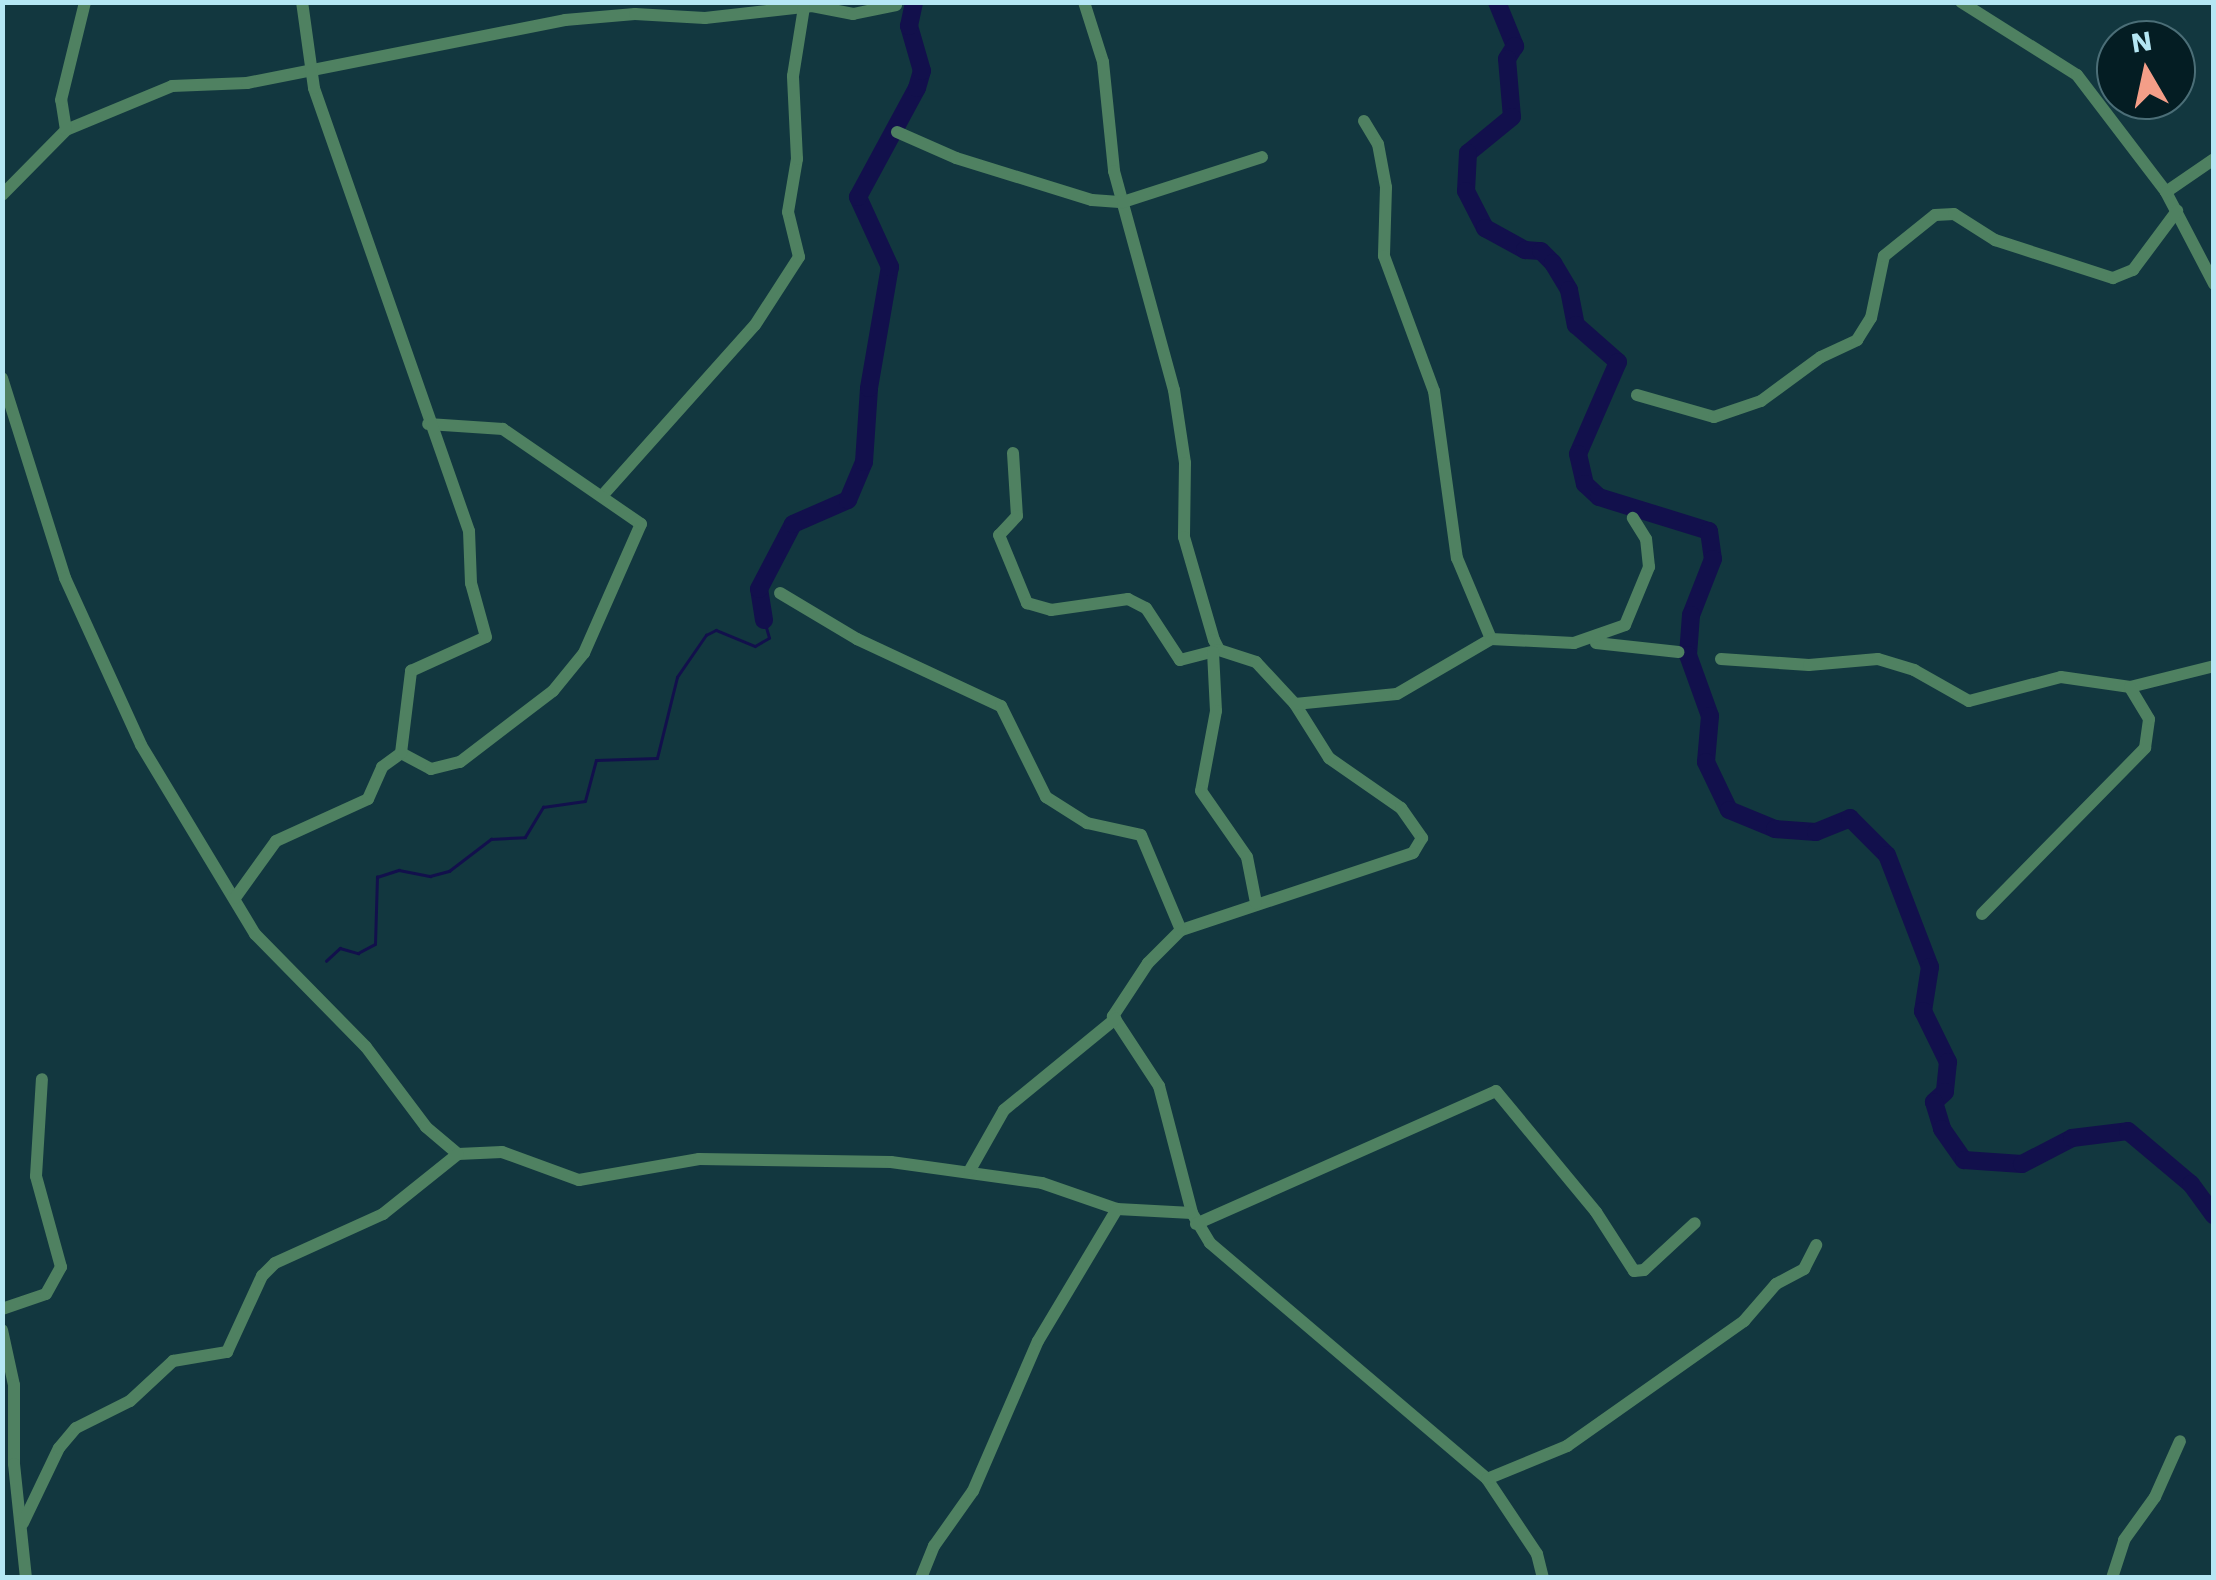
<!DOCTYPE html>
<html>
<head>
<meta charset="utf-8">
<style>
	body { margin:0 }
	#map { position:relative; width:2216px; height:1580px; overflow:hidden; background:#12373f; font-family:"Work Sans",sans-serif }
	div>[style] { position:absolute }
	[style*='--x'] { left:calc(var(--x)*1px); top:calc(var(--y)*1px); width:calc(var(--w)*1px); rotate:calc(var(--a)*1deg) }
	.stream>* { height:2.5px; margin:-1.25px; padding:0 1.25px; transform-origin:1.25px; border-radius:1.25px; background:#12104c }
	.river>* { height:18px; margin:-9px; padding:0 9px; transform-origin:9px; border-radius:9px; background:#12104c }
	.street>* { height:12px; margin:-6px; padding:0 6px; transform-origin:6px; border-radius:6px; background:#4f8161 }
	span { translate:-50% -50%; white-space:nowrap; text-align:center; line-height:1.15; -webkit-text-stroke:9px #041d23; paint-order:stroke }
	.frame { position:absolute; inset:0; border:5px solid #b5e7f4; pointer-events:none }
	.north { position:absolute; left:2096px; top:20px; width:100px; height:100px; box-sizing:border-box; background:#041d23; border:2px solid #4b6e77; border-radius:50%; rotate:351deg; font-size:28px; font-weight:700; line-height:40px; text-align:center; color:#b5e7f4 }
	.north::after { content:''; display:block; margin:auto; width:35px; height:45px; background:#f49e88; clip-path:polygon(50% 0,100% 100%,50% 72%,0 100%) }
</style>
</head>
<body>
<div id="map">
	<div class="stream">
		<i style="--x:326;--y:961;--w:19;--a:-43"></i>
		<i style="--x:340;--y:948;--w:19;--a:16"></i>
		<i style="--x:358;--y:953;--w:19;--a:-28"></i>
		<i style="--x:375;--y:944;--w:67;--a:-88.3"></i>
		<i style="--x:377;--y:877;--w:23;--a:-18"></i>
		<i style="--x:399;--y:870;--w:32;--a:11"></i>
		<i style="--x:430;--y:876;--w:20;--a:-15"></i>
		<i style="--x:449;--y:871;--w:53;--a:-37.3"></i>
		<i style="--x:491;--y:839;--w:34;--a:-3"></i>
		<i style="--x:525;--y:837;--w:35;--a:-59"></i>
		<i style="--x:543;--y:807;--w:42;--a:-8.1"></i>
		<i style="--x:585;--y:801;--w:42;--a:-75"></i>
		<i style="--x:596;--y:760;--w:61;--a:-1.9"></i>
		<i style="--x:657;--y:758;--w:83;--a:-76.1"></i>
		<i style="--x:677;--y:677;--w:51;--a:-55.4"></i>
		<i style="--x:706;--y:635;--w:11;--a:-27"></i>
		<i style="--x:716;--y:630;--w:42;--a:22.3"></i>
		<i style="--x:755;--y:646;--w:16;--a:-30"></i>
		<i style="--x:769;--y:638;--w:19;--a:-106"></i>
	</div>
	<div class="river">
		<i style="--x:1497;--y:2;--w:48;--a:67.8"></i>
		<i style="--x:1515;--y:46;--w:15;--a:122"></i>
		<i style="--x:1507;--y:59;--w:58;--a:85.1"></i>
		<i style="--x:1512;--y:117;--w:57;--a:140.7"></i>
		<i style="--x:1468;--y:153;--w:38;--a:93"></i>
		<i style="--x:1466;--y:191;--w:42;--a:62.8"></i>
		<i style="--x:1485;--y:228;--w:46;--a:28.8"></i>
		<i style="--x:1525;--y:250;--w:16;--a:4"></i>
		<i style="--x:1541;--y:251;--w:17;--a:45"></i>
		<i style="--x:1553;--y:263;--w:31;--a:59"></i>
		<i style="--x:1569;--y:290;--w:36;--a:79"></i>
		<i style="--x:1576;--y:325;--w:56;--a:41.4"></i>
		<i style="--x:1618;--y:362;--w:100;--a:113.5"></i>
		<i style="--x:1578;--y:454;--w:31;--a:77"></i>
		<i style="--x:1585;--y:484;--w:19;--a:43"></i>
		<i style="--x:1599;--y:497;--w:115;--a:17.2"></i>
		<i style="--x:1709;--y:531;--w:28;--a:82"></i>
		<i style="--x:1713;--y:559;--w:60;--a:111.4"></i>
		<i style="--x:1691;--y:615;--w:40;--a:94.3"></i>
		<i style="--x:1688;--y:655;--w:65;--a:70.2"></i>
		<i style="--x:1710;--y:716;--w:46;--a:95"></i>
		<i style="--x:1706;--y:762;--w:53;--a:64.4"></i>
		<i style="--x:1729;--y:810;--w:50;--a:22.4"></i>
		<i style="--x:1775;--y:829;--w:41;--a:4.2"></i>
		<i style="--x:1816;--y:832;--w:37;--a:-22"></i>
		<i style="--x:1850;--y:818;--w:52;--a:45"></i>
		<i style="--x:1887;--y:855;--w:120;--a:69"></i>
		<i style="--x:1930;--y:967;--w:45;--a:99"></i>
		<i style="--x:1923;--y:1011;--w:57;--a:63.9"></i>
		<i style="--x:1948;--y:1062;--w:30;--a:96"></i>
		<i style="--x:1945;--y:1092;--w:15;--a:138"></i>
		<i style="--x:1934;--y:1102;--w:28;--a:73"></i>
		<i style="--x:1942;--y:1129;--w:38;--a:55"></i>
		<i style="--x:1964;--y:1160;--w:58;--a:3.9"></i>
		<i style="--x:2022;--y:1164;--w:56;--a:-27.5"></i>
		<i style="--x:2072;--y:1138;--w:56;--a:-7.1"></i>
		<i style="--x:2128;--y:1131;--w:82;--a:40.1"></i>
		<i style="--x:2191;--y:1184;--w:39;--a:54"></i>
		<i style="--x:764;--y:620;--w:31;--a:-99"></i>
		<i style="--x:759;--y:589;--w:73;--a:-62.4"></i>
		<i style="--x:793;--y:524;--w:60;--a:-23.6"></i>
		<i style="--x:848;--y:500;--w:41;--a:-67.2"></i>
		<i style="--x:864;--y:462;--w:74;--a:-86.1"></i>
		<i style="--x:869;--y:388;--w:123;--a:-80.2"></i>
		<i style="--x:890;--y:267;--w:77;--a:-114.6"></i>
		<i style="--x:858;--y:197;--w:124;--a:-61.6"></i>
		<i style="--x:917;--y:88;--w:18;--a:-74"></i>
		<i style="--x:922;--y:71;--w:47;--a:-106.1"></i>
		<i style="--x:909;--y:26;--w:25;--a:-78"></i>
	</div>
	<div class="street">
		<i style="--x:1084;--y:2;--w:63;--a:72.4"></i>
		<i style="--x:1103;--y:62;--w:110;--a:84.2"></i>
		<i style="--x:1114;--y:171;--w:227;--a:74.7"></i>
		<i style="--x:1174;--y:390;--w:74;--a:81.4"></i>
		<i style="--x:1185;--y:463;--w:74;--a:90.8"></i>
		<i style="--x:1184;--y:537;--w:107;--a:73.8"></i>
		<i style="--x:1214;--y:640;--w:11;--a:63"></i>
		<i style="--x:1219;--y:650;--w:39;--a:18"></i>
		<i style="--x:1256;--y:662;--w:57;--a:47.1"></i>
		<i style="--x:1295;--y:704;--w:64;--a:57.8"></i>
		<i style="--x:1329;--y:758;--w:88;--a:34.8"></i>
		<i style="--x:1401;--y:808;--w:37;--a:55"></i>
		<i style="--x:1422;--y:838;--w:17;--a:121"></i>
		<i style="--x:1413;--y:853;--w:244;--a:161.6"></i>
		<i style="--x:1181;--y:930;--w:47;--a:135"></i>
		<i style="--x:1148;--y:963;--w:64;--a:123.4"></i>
		<i style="--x:1113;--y:1016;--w:84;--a:56.7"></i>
		<i style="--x:1159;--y:1086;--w:131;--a:75.4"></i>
		<i style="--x:1192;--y:1213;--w:35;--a:59"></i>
		<i style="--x:1210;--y:1243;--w:364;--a:40.4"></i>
		<i style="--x:1487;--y:1479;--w:90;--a:56.3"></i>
		<i style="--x:1537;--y:1554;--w:25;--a:76"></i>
		<i style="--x:1961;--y:2;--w:137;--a:32.2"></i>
		<i style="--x:2077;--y:75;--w:147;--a:52.7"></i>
		<i style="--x:2166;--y:192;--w:104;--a:62.4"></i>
		<i style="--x:1364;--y:121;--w:27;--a:59"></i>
		<i style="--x:1378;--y:144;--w:44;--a:79.5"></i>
		<i style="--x:1386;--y:187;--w:69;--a:91.7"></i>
		<i style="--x:1384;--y:256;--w:144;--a:69.7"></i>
		<i style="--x:1434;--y:391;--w:169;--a:82.2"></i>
		<i style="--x:1457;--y:558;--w:88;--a:67.2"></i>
		<i style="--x:66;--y:130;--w:115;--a:-22.5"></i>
		<i style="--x:172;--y:86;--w:75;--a:-2.3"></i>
		<i style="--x:247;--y:83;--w:324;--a:-11.2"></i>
		<i style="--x:565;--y:20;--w:70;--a:-4.9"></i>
		<i style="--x:635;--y:14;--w:70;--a:3.3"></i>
		<i style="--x:705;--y:18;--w:108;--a:-6.4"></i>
		<i style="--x:812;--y:6;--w:42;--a:11"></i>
		<i style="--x:853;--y:14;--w:44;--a:-11.8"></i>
		<i style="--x:897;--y:132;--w:64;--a:23.8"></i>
		<i style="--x:956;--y:158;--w:142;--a:17.2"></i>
		<i style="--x:1092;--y:200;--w:31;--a:4"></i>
		<i style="--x:1123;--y:202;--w:146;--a:-17.9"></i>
		<i style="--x:2166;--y:192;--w:58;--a:-34.5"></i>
		<i style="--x:2;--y:195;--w:91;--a:-45.4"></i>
		<i style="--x:66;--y:130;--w:30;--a:-99"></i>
		<i style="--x:61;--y:100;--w:101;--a:-76.2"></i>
		<i style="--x:2;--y:378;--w:210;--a:72.5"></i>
		<i style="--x:65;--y:578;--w:183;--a:65.5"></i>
		<i style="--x:141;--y:745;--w:221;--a:58.9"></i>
		<i style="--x:255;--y:934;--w:158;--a:45.5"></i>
		<i style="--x:366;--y:1047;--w:100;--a:53.1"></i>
		<i style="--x:426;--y:1127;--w:42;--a:40.2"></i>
		<i style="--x:458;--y:1154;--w:44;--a:-2.6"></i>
		<i style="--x:502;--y:1152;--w:82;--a:20"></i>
		<i style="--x:579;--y:1180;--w:122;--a:-9.9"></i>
		<i style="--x:699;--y:1159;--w:192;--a:0.9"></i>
		<i style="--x:891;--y:1162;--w:152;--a:7.9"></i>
		<i style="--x:1042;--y:1183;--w:79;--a:19.1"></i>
		<i style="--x:1117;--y:1209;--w:75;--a:3.1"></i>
		<i style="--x:1637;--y:395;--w:80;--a:15.9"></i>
		<i style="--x:1714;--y:417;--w:50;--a:-18.8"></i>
		<i style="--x:1761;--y:401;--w:74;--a:-36.3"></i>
		<i style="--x:1821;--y:357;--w:40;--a:-25"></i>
		<i style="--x:1857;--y:340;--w:26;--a:-58"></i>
		<i style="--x:1871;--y:318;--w:63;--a:-78.2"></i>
		<i style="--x:1884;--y:256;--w:65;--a:-38.8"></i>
		<i style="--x:1935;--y:215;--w:19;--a:-3"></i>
		<i style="--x:1954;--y:214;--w:49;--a:32.4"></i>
		<i style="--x:1995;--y:240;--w:124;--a:17.9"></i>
		<i style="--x:2113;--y:278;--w:22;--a:-22"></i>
		<i style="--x:2133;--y:270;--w:74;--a:-53.3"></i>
		<i style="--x:1013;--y:453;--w:63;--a:86.4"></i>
		<i style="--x:1017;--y:516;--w:26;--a:133"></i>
		<i style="--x:999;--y:535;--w:74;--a:67.6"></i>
		<i style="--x:1027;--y:603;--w:25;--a:16"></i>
		<i style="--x:1051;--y:610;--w:78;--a:-8.1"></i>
		<i style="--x:1128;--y:599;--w:20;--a:27"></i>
		<i style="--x:1146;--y:608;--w:62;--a:56.8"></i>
		<i style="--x:1180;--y:660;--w:40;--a:-14.4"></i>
		<i style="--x:602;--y:496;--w:229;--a:-48.2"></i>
		<i style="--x:755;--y:325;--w:81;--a:-57.1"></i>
		<i style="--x:799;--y:257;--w:46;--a:-103.7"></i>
		<i style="--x:788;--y:212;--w:54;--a:-80.4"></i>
		<i style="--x:797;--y:159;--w:83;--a:-92.8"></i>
		<i style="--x:793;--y:76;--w:70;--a:-80.9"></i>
		<i style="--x:780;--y:593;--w:90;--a:30.9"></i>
		<i style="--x:857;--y:639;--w:159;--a:25"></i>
		<i style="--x:1001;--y:706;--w:102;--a:63.7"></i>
		<i style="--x:1046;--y:797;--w:49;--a:32.4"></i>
		<i style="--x:1087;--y:823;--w:55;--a:12.5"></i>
		<i style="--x:1141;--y:835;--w:103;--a:67.2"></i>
		<i style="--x:1596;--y:643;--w:83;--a:6.2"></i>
		<i style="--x:1213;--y:652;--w:59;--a:87.1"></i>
		<i style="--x:1216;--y:711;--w:81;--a:100.6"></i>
		<i style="--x:1201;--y:791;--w:80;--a:55.1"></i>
		<i style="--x:1247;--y:857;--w:47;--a:78.9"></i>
		<i style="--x:1721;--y:659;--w:88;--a:3.9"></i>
		<i style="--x:1809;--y:665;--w:69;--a:-5"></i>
		<i style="--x:1878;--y:659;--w:38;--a:17"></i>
		<i style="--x:1914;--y:670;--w:63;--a:29.4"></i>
		<i style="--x:1969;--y:701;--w:95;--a:-14.6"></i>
		<i style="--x:2061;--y:677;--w:70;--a:8.2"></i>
		<i style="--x:2130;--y:687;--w:87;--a:-14"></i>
		<i style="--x:1295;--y:704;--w:102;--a:-5.6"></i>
		<i style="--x:1397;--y:694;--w:109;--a:-30.3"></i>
		<i style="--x:1491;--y:639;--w:83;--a:2.8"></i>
		<i style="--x:1574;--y:643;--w:54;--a:-19.4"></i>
		<i style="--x:1625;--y:625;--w:63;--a:-67.5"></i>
		<i style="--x:1649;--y:567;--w:28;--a:-96"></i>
		<i style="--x:1646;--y:539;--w:25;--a:-122"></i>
		<i style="--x:401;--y:753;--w:34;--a:28"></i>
		<i style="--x:431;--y:769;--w:30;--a:-14"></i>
		<i style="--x:460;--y:762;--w:117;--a:-37.4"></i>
		<i style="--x:553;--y:691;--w:49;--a:-50.8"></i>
		<i style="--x:584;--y:653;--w:141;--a:-66.2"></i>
		<i style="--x:641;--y:524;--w:168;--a:-145.5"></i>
		<i style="--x:503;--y:429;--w:75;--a:-176.2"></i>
		<i style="--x:235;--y:898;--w:70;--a:-54.3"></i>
		<i style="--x:276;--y:841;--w:101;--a:-24.5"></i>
		<i style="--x:368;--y:799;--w:35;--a:-66"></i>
		<i style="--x:382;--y:767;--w:24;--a:-36"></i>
		<i style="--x:401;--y:753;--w:83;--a:-83"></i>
		<i style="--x:411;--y:671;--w:82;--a:-24.4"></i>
		<i style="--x:486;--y:637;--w:56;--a:-105.5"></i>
		<i style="--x:471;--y:583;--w:52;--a:-92.2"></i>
		<i style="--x:469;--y:531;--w:469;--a:-109.3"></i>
		<i style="--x:314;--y:88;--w:87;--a:-97.9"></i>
		<i style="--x:1982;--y:914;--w:233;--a:-45.5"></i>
		<i style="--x:2145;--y:748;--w:29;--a:-82"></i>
		<i style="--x:2149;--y:719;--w:37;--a:-121"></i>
		<i style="--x:970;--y:1170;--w:69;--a:-60.5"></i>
		<i style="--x:1004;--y:1110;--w:144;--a:-39.3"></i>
		<i style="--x:1196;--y:1224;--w:328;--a:-23.9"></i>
		<i style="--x:1496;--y:1091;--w:157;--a:50.4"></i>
		<i style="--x:1596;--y:1212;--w:70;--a:57.2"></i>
		<i style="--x:1634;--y:1271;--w:10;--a:-6"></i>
		<i style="--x:1644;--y:1270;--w:69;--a:-42.7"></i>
		<i style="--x:2;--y:1309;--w:46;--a:-18.8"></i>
		<i style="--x:46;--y:1294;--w:31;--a:-61"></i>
		<i style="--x:61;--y:1267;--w:94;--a:-105.4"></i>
		<i style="--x:36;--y:1176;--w:97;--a:-86.5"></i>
		<i style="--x:2;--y:1330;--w:56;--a:77.7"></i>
		<i style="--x:14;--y:1385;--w:79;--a:90"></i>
		<i style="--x:14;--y:1464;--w:115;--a:84"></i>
		<i style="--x:1487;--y:1479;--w:87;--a:-22.4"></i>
		<i style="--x:1567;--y:1446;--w:217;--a:-35.2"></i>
		<i style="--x:1744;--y:1321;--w:49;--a:-49.1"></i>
		<i style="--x:1776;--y:1284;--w:32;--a:-28"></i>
		<i style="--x:1804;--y:1269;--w:27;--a:-63"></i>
		<i style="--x:23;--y:1523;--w:83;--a:-64.4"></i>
		<i style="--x:59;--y:1448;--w:26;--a:-50"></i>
		<i style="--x:76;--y:1428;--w:60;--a:-26.6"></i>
		<i style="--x:130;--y:1401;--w:59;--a:-42.9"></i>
		<i style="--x:173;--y:1361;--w:55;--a:-9.5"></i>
		<i style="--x:227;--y:1352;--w:84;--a:-65.3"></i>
		<i style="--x:262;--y:1276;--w:18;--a:-45"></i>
		<i style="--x:275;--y:1263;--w:119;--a:-24.4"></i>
		<i style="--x:383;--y:1214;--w:96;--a:-38.7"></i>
		<i style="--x:921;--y:1578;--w:35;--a:-68"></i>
		<i style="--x:934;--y:1546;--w:67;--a:-54.7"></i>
		<i style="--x:973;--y:1491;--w:163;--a:-66.6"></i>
		<i style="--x:1038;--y:1341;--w:154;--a:-59.1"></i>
		<i style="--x:2112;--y:1578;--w:40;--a:-72"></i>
		<i style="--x:2124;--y:1540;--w:53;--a:-54.2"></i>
		<i style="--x:2155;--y:1497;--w:61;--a:-65.9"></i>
	</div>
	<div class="frame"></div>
	<div class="north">N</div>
</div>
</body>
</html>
